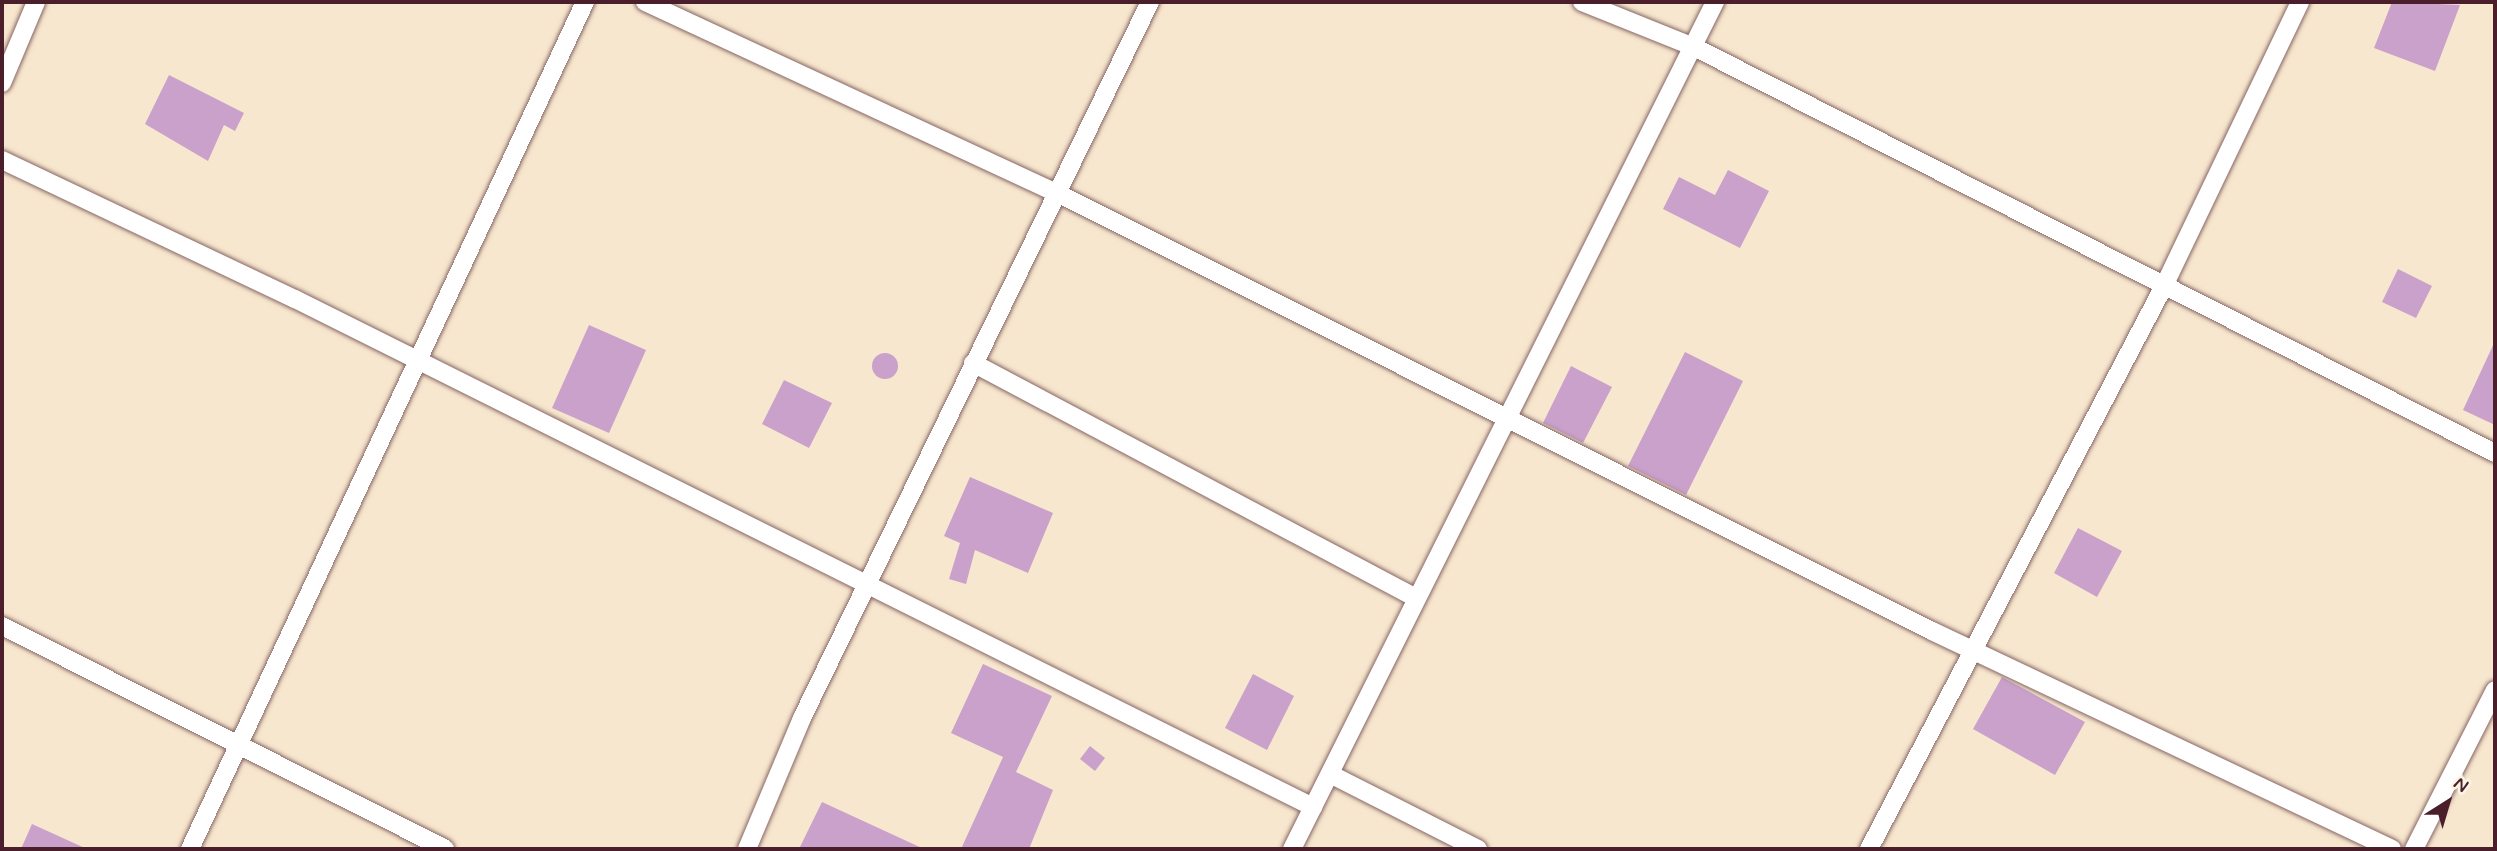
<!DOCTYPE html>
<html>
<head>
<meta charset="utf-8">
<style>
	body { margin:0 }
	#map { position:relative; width:2497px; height:851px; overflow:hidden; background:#f7e7ce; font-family:Mynerve,sans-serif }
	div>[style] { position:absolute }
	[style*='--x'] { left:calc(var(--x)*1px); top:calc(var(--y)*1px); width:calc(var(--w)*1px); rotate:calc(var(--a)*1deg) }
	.building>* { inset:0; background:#c9a1cb }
	.round { border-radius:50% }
	.roads { filter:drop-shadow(0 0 2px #876564) drop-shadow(0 0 2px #876564) }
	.street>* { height:18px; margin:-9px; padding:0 9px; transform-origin:9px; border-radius:9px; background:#fff }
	span { translate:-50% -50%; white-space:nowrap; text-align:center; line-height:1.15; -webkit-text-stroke:6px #fcf5e5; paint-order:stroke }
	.frame { position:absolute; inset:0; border:4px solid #4a1f2b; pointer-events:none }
	.north { position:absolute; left:2413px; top:767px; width:70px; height:70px; -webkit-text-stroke:5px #fcf5e5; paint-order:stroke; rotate:37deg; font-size:19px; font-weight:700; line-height:28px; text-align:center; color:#4a1f2b }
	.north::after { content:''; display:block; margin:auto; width:24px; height:32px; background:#4a1f2b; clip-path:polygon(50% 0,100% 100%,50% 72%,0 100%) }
</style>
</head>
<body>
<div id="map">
	<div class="building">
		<i style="clip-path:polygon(2392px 2px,2460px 5px,2435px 71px,2374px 48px)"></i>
		<i style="clip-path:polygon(169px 75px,244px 113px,235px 131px,224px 125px,208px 161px,145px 124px)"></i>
		<i style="clip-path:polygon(1728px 170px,1769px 191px,1740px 248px,1663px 209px,1679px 177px,1715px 195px)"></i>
		<i style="clip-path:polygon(2398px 269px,2432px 286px,2416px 318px,2382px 302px)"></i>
		<i style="clip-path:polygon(589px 325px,646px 350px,609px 433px,552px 408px)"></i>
		<i style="clip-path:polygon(2495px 341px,2495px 425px,2463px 410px)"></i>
		<i style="clip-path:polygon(1685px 352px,1743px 381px,1686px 495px,1628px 466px)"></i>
		<i class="round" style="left:872px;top:353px;width:26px;height:26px"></i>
		<i style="clip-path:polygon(1571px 366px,1612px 387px,1583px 443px,1543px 423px)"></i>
		<i style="clip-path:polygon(784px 380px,832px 403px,809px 448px,762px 424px)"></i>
		<i style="clip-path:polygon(970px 477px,1053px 513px,1028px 573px,975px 550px,966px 584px,949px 579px,960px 543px,944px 536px)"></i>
		<i style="clip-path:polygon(2078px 528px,2122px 551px,2097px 597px,2054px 573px)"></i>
		<i style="clip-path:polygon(983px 664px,1052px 696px,1016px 772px,1053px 790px,1029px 849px,961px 849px,1003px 757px,951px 733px)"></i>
		<i style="clip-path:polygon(1253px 674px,1294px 696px,1267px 750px,1225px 728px)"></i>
		<i style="clip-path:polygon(2002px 677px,2085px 722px,2055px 775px,1973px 729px)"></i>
		<i style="clip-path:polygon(1090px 746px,1105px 758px,1095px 771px,1080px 759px)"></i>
		<i style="clip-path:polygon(822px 802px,924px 849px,799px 849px)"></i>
		<i style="clip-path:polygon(32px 824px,87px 849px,21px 849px)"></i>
	</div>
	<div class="roads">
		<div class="street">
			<i style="--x:645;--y:2;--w:452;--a:24.9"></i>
			<i style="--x:1055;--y:192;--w:981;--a:26.59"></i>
			<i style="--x:1932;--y:631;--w:509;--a:25.36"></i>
			<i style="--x:1582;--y:2;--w:121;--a:21.9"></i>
			<i style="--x:1694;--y:47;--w:898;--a:26.88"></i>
			<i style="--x:2;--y:83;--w:88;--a:-67.2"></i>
			<i style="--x:2;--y:160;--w:324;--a:25.4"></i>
			<i style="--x:295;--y:299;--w:1138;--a:26.52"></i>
			<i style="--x:973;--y:363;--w:501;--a:27.94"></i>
			<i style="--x:2;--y:626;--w:496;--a:26.7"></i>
			<i style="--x:1330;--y:774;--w:166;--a:26.9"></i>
			<i style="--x:190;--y:849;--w:935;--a:-65"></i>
			<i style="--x:747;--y:849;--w:142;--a:-67.2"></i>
			<i style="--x:802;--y:718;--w:796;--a:-64.08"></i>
			<i style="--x:1292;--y:849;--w:947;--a:-63.46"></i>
			<i style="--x:1869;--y:849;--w:636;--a:-62.35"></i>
			<i style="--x:2164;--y:286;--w:315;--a:-64.4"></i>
			<i style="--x:2414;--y:849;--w:178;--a:-63"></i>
		</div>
	</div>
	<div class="frame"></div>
	<div class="north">N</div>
</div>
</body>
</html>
